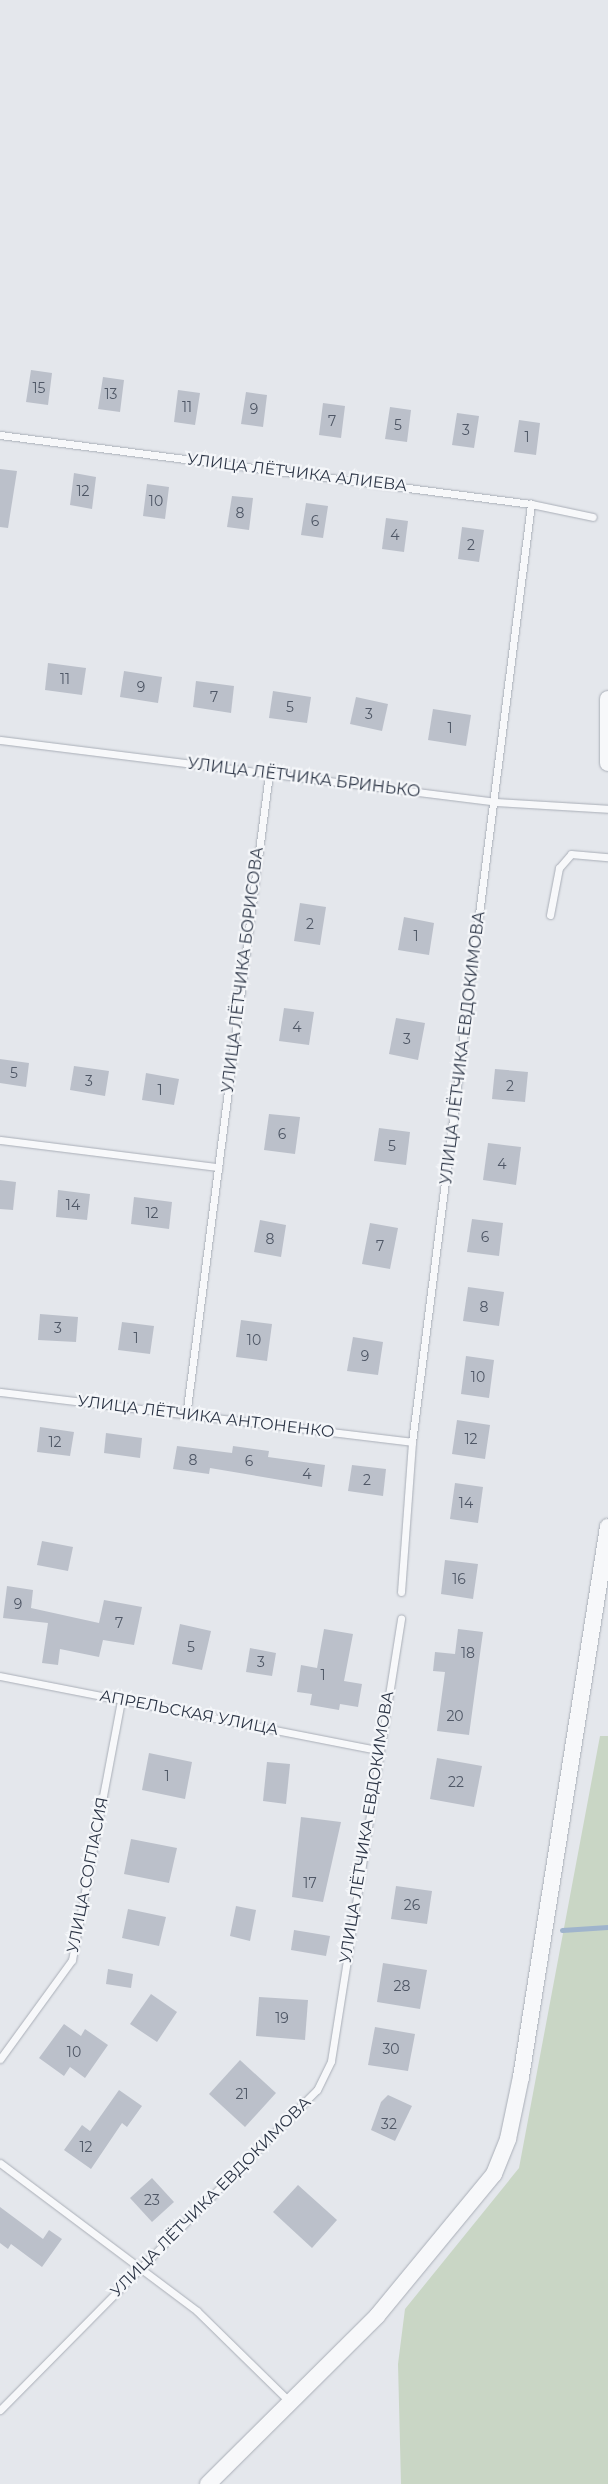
<!DOCTYPE html>
<html>
<head>
<meta charset="utf-8">
<style>
	body { margin:0 }
	#map { position:relative; width:608px; height:2484px; overflow:hidden; background:#e4e7ec; font-family:Montserrat,sans-serif }
	div>[style] { position:absolute }
	[style*='--x'] { left:calc(var(--x)*1px); top:calc(var(--y)*1px); width:calc(var(--w)*1px); rotate:calc(var(--a)*1deg) }
	.green>* { inset:0; background:#c9d6c5 }
	.stream>* { height:5px; margin:-2.5px; padding:0 2.5px; transform-origin:2.5px; border-radius:2.5px; background:#9fb4cc }
	.building>* { inset:0; background:#bbc0ca }
	.roads { filter:drop-shadow(0 0 1px #a9aeb7) drop-shadow(0 0 1px #a9aeb7) }
	.service>* { height:7px; margin:-3.5px; padding:0 3.5px; transform-origin:3.5px; border-radius:3.5px; background:#f7f8fa }
	.tertiary>* { height:16px; margin:-8px; padding:0 8px; transform-origin:8px; border-radius:8px; background:#f7f8fa }
	span { translate:-50% -50%; white-space:nowrap; text-align:center; line-height:1.15; -webkit-text-stroke:4.5px #f4f6f9; paint-order:stroke }
	.number-label { font-size:14px; color:#4f5766 }
	.number-label span { -webkit-text-stroke-width:0 }
	.street-label { font-size:16px; color:#2b3445 }
</style>
</head>
<body>
<div id="map">
	<div class="green">
		<i style="clip-path:polygon(600px 1736px,608px 1736px,608px 2484px,401px 2484px,398px 2364px,405px 2309px,519px 2168px)"></i>
	</div>
	<div class="stream">
		<i style="--x:562;--y:1930;--w:46;--a:-3.7"></i>
	</div>
	<div class="building">
		<i style="clip-path:polygon(31px 370px,52px 373px,48px 405px,26px 402px)"></i>
		<i style="clip-path:polygon(103px 377px,124px 380px,120px 412px,98px 409px)"></i>
		<i style="clip-path:polygon(178px 390px,200px 393px,195px 425px,174px 422px)"></i>
		<i style="clip-path:polygon(246px 392px,267px 395px,263px 427px,241px 424px)"></i>
		<i style="clip-path:polygon(323px 403px,345px 406px,341px 438px,319px 435px)"></i>
		<i style="clip-path:polygon(390px 407px,411px 410px,407px 442px,385px 439px)"></i>
		<i style="clip-path:polygon(457px 413px,479px 416px,474px 448px,452px 445px)"></i>
		<i style="clip-path:polygon(519px 420px,540px 423px,536px 455px,514px 452px)"></i>
		<i style="clip-path:polygon(0 469px,17px 471px,8px 528px,0 527px)"></i>
		<i style="clip-path:polygon(74px 473px,96px 477px,92px 509px,70px 505px)"></i>
		<i style="clip-path:polygon(147px 484px,169px 487px,165px 519px,143px 516px)"></i>
		<i style="clip-path:polygon(232px 496px,253px 498px,249px 530px,227px 527px)"></i>
		<i style="clip-path:polygon(306px 503px,328px 506px,323px 538px,301px 535px)"></i>
		<i style="clip-path:polygon(386px 518px,408px 521px,404px 552px,382px 549px)"></i>
		<i style="clip-path:polygon(462px 527px,484px 530px,479px 562px,458px 559px)"></i>
		<i style="clip-path:polygon(48px 663px,86px 668px,82px 695px,45px 690px)"></i>
		<i style="clip-path:polygon(124px 671px,162px 677px,158px 703px,120px 697px)"></i>
		<i style="clip-path:polygon(196px 681px,234px 686px,231px 713px,193px 707px)"></i>
		<i style="clip-path:polygon(273px 691px,311px 697px,307px 723px,269px 718px)"></i>
		<i style="clip-path:polygon(356px 697px,388px 704px,382px 731px,350px 724px)"></i>
		<i style="clip-path:polygon(433px 709px,471px 715px,466px 746px,428px 740px)"></i>
		<i style="clip-path:polygon(300px 903px,326px 907px,320px 945px,294px 941px)"></i>
		<i style="clip-path:polygon(404px 917px,434px 923px,429px 955px,398px 950px)"></i>
		<i style="clip-path:polygon(284px 1008px,314px 1012px,309px 1045px,279px 1041px)"></i>
		<i style="clip-path:polygon(396px 1018px,425px 1023px,418px 1060px,389px 1054px)"></i>
		<i style="clip-path:polygon(0 1059px,29px 1063px,26px 1087px,0 1083px)"></i>
		<i style="clip-path:polygon(74px 1066px,109px 1071px,105px 1096px,70px 1090px)"></i>
		<i style="clip-path:polygon(495px 1069px,528px 1072px,525px 1102px,492px 1099px)"></i>
		<i style="clip-path:polygon(146px 1073px,179px 1079px,174px 1105px,142px 1100px)"></i>
		<i style="clip-path:polygon(269px 1114px,300px 1117px,295px 1154px,264px 1150px)"></i>
		<i style="clip-path:polygon(379px 1128px,410px 1132px,406px 1165px,374px 1161px)"></i>
		<i style="clip-path:polygon(488px 1143px,521px 1147px,516px 1185px,483px 1180px)"></i>
		<i style="clip-path:polygon(0 1180px,16px 1182px,13px 1210px,0 1209px)"></i>
		<i style="clip-path:polygon(58px 1190px,90px 1194px,87px 1220px,56px 1217px)"></i>
		<i style="clip-path:polygon(134px 1197px,172px 1202px,169px 1229px,131px 1224px)"></i>
		<i style="clip-path:polygon(472px 1219px,503px 1223px,499px 1256px,467px 1252px)"></i>
		<i style="clip-path:polygon(260px 1220px,286px 1225px,281px 1257px,254px 1252px)"></i>
		<i style="clip-path:polygon(370px 1223px,398px 1228px,390px 1269px,362px 1264px)"></i>
		<i style="clip-path:polygon(468px 1287px,504px 1292px,499px 1326px,463px 1321px)"></i>
		<i style="clip-path:polygon(40px 1314px,78px 1317px,76px 1342px,38px 1340px)"></i>
		<i style="clip-path:polygon(241px 1320px,272px 1324px,267px 1361px,236px 1357px)"></i>
		<i style="clip-path:polygon(122px 1322px,154px 1326px,150px 1354px,118px 1350px)"></i>
		<i style="clip-path:polygon(353px 1337px,383px 1342px,378px 1375px,347px 1371px)"></i>
		<i style="clip-path:polygon(466px 1356px,494px 1360px,489px 1398px,461px 1394px)"></i>
		<i style="clip-path:polygon(457px 1420px,490px 1425px,485px 1459px,452px 1454px)"></i>
		<i style="clip-path:polygon(40px 1427px,74px 1432px,70px 1456px,37px 1452px)"></i>
		<i style="clip-path:polygon(106px 1433px,142px 1438px,140px 1458px,104px 1453px)"></i>
		<i style="clip-path:polygon(177px 1446px,232px 1453px,233px 1446px,269px 1451px,268px 1457px,325px 1465px,322px 1487px,210px 1468px,209px 1474px,173px 1469px)"></i>
		<i style="clip-path:polygon(352px 1465px,386px 1469px,383px 1496px,348px 1491px)"></i>
		<i style="clip-path:polygon(455px 1483px,483px 1487px,478px 1523px,450px 1519px)"></i>
		<i style="clip-path:polygon(42px 1541px,73px 1547px,68px 1571px,37px 1565px)"></i>
		<i style="clip-path:polygon(445px 1560px,478px 1564px,473px 1599px,441px 1594px)"></i>
		<i style="clip-path:polygon(7px 1586px,33px 1590px,31px 1608px,99px 1623px,104px 1600px,142px 1607px,134px 1645px,103px 1640px,99px 1657px,60px 1649px,58px 1665px,42px 1663px,48px 1623px,3px 1618px)"></i>
		<i style="clip-path:polygon(180px 1624px,211px 1631px,202px 1670px,172px 1664px)"></i>
		<i style="clip-path:polygon(324px 1629px,353px 1634px,344px 1681px,362px 1684px,358px 1707px,340px 1704px,339px 1710px,310px 1705px,312px 1694px,297px 1692px,301px 1665px,317px 1668px)"></i>
		<i style="clip-path:polygon(458px 1629px,483px 1632px,469px 1735px,437px 1731px,445px 1672px,433px 1671px,435px 1652px,455px 1654px)"></i>
		<i style="clip-path:polygon(250px 1648px,276px 1653px,272px 1676px,246px 1672px)"></i>
		<i style="clip-path:polygon(149px 1753px,192px 1762px,185px 1799px,142px 1790px)"></i>
		<i style="clip-path:polygon(437px 1758px,482px 1766px,474px 1807px,430px 1799px)"></i>
		<i style="clip-path:polygon(267px 1762px,290px 1764px,286px 1804px,263px 1801px)"></i>
		<i style="clip-path:polygon(301px 1817px,341px 1822px,323px 1902px,292px 1897px)"></i>
		<i style="clip-path:polygon(131px 1839px,177px 1848px,169px 1883px,124px 1874px)"></i>
		<i style="clip-path:polygon(396px 1886px,432px 1891px,427px 1924px,391px 1919px)"></i>
		<i style="clip-path:polygon(236px 1906px,256px 1910px,250px 1941px,230px 1936px)"></i>
		<i style="clip-path:polygon(128px 1909px,166px 1917px,159px 1946px,122px 1938px)"></i>
		<i style="clip-path:polygon(294px 1930px,330px 1936px,326px 1956px,291px 1950px)"></i>
		<i style="clip-path:polygon(383px 1963px,427px 1970px,420px 2009px,377px 2002px)"></i>
		<i style="clip-path:polygon(108px 1969px,133px 1974px,131px 1988px,106px 1984px)"></i>
		<i style="clip-path:polygon(151px 1994px,177px 2012px,157px 2042px,130px 2024px)"></i>
		<i style="clip-path:polygon(259px 1997px,308px 2000px,305px 2040px,256px 2036px)"></i>
		<i style="clip-path:polygon(64px 2024px,81px 2036px,85px 2029px,108px 2045px,85px 2078px,70px 2067px,64px 2076px,39px 2058px)"></i>
		<i style="clip-path:polygon(375px 2027px,415px 2034px,408px 2071px,368px 2065px)"></i>
		<i style="clip-path:polygon(240px 2060px,276px 2093px,245px 2127px,209px 2094px)"></i>
		<i style="clip-path:polygon(119px 2090px,142px 2106px,127px 2127px,122px 2123px,91px 2169px,64px 2150px,82px 2125px,90px 2131px)"></i>
		<i style="clip-path:polygon(388px 2095px,412px 2106px,395px 2141px,371px 2130px,381px 2102px)"></i>
		<i style="clip-path:polygon(152px 2178px,174px 2202px,152px 2222px,130px 2198px)"></i>
		<i style="clip-path:polygon(298px 2185px,337px 2220px,312px 2248px,273px 2212px)"></i>
		<i style="clip-path:polygon(0 2207px,43px 2239px,49px 2230px,62px 2239px,42px 2267px,11px 2244px,8px 2249px,0 2243px)"></i>
	</div>
	<div class="roads">
		<div class="service">
			<i style="--x:0;--y:435;--w:535;--a:7.4"></i>
			<i style="--x:531;--y:504;--w:63;--a:11.8"></i>
			<i style="--x:0;--y:740;--w:499;--a:7.1"></i>
			<i style="--x:495;--y:802;--w:113;--a:3.5"></i>
			<i style="--x:550;--y:915;--w:48;--a:-79.2"></i>
			<i style="--x:559;--y:868;--w:18;--a:-49"></i>
			<i style="--x:571;--y:854;--w:37;--a:5"></i>
			<i style="--x:0;--y:1140;--w:220;--a:7.1"></i>
			<i style="--x:0;--y:1392;--w:415;--a:6.9"></i>
			<i style="--x:186;--y:1416;--w:648;--a:-82.64"></i>
			<i style="--x:401;--y:1592;--w:150;--a:-85.8"></i>
			<i style="--x:412;--y:1442;--w:946;--a:-82.77"></i>
			<i style="--x:0;--y:1676;--w:384;--a:11.1"></i>
			<i style="--x:0;--y:2059;--w:122;--a:-54"></i>
			<i style="--x:72;--y:1960;--w:265;--a:-79.3"></i>
			<i style="--x:0;--y:2163;--w:246;--a:36.9"></i>
			<i style="--x:197;--y:2311;--w:130;--a:44.4"></i>
			<i style="--x:0;--y:2410;--w:450;--a:-45.3"></i>
			<i style="--x:317;--y:2090;--w:32;--a:-64"></i>
			<i style="--x:331;--y:2061;--w:448;--a:-81"></i>
		</div>
		<div class="tertiary">
			<i style="--x:608;--y:699;--w:64;--a:90"></i>
			<i style="--x:208;--y:2484;--w:238;--a:-44.8"></i>
			<i style="--x:377;--y:2316;--w:184;--a:-50.5"></i>
			<i style="--x:494;--y:2174;--w:38;--a:-68"></i>
			<i style="--x:508;--y:2139;--w:63;--a:-78.2"></i>
			<i style="--x:521;--y:2077;--w:557;--a:-81.01"></i>
		</div>
	</div>
	<div class="number-label">
		<span style="left:39px;top:388px">15</span>
		<span style="left:111px;top:394px">13</span>
		<span style="left:187px;top:407px">11</span>
		<span style="left:254px;top:409px">9</span>
		<span style="left:332px;top:421px">7</span>
		<span style="left:398px;top:425px">5</span>
		<span style="left:466px;top:430px">3</span>
		<span style="left:527px;top:437px">1</span>
		<span style="left:83px;top:491px">12</span>
		<span style="left:156px;top:501px">10</span>
		<span style="left:240px;top:513px">8</span>
		<span style="left:315px;top:521px">6</span>
		<span style="left:395px;top:535px">4</span>
		<span style="left:471px;top:545px">2</span>
		<span style="left:65px;top:679px">11</span>
		<span style="left:141px;top:687px">9</span>
		<span style="left:214px;top:697px">7</span>
		<span style="left:290px;top:707px">5</span>
		<span style="left:369px;top:714px">3</span>
		<span style="left:450px;top:728px">1</span>
		<span style="left:310px;top:924px">2</span>
		<span style="left:416px;top:936px">1</span>
		<span style="left:297px;top:1027px">4</span>
		<span style="left:407px;top:1039px">3</span>
		<span style="left:14px;top:1073px">5</span>
		<span style="left:89px;top:1081px">3</span>
		<span style="left:510px;top:1086px">2</span>
		<span style="left:160px;top:1090px">1</span>
		<span style="left:282px;top:1134px">6</span>
		<span style="left:392px;top:1146px">5</span>
		<span style="left:502px;top:1164px">4</span>
		<span style="left:73px;top:1205px">14</span>
		<span style="left:152px;top:1213px">12</span>
		<span style="left:485px;top:1237px">6</span>
		<span style="left:270px;top:1239px">8</span>
		<span style="left:380px;top:1246px">7</span>
		<span style="left:484px;top:1307px">8</span>
		<span style="left:58px;top:1328px">3</span>
		<span style="left:136px;top:1338px">1</span>
		<span style="left:254px;top:1340px">10</span>
		<span style="left:365px;top:1356px">9</span>
		<span style="left:478px;top:1377px">10</span>
		<span style="left:471px;top:1439px">12</span>
		<span style="left:55px;top:1442px">12</span>
		<span style="left:193px;top:1460px">8</span>
		<span style="left:249px;top:1461px">6</span>
		<span style="left:307px;top:1474px">4</span>
		<span style="left:367px;top:1480px">2</span>
		<span style="left:466px;top:1503px">14</span>
		<span style="left:459px;top:1579px">16</span>
		<span style="left:18px;top:1604px">9</span>
		<span style="left:119px;top:1623px">7</span>
		<span style="left:191px;top:1647px">5</span>
		<span style="left:468px;top:1653px">18</span>
		<span style="left:261px;top:1662px">3</span>
		<span style="left:323px;top:1675px">1</span>
		<span style="left:455px;top:1716px">20</span>
		<span style="left:167px;top:1776px">1</span>
		<span style="left:456px;top:1782px">22</span>
		<span style="left:310px;top:1883px">17</span>
		<span style="left:412px;top:1905px">26</span>
		<span style="left:402px;top:1986px">28</span>
		<span style="left:282px;top:2018px">19</span>
		<span style="left:391px;top:2049px">30</span>
		<span style="left:74px;top:2052px">10</span>
		<span style="left:242px;top:2094px">21</span>
		<span style="left:389px;top:2124px">32</span>
		<span style="left:86px;top:2147px">12</span>
		<span style="left:152px;top:2200px">23</span>
	</div>
	<div class="street-label">
		<span style="left:297px;top:473px;rotate:7deg">УЛИЦА ЛЁТЧИКА АЛИЕВА</span>
		<span style="left:304px;top:778px;rotate:7deg">УЛИЦА ЛЁТЧИКА БРИНЬКО</span>
		<span style="left:243px;top:970px;rotate:-83deg">УЛИЦА ЛЁТЧИКА БОРИСОВА</span>
		<span style="left:463px;top:1048px;rotate:-83deg">УЛИЦА ЛЁТЧИКА ЕВДОКИМОВА</span>
		<span style="left:206px;top:1417px;rotate:7deg">УЛИЦА ЛЁТЧИКА АНТОНЕНКО</span>
		<span style="left:189px;top:1713px;rotate:11deg">АПРЕЛЬСКАЯ УЛИЦА</span>
		<span style="left:367px;top:1827px;rotate:-81deg">УЛИЦА ЛЁТЧИКА ЕВДОКИМОВА</span>
		<span style="left:88px;top:1875px;rotate:-79deg">УЛИЦА СОГЛАСИЯ</span>
		<span style="left:211px;top:2197px;rotate:-45deg">УЛИЦА ЛЁТЧИКА ЕВДОКИМОВА</span>
	</div>
</div>
</body>
</html>
